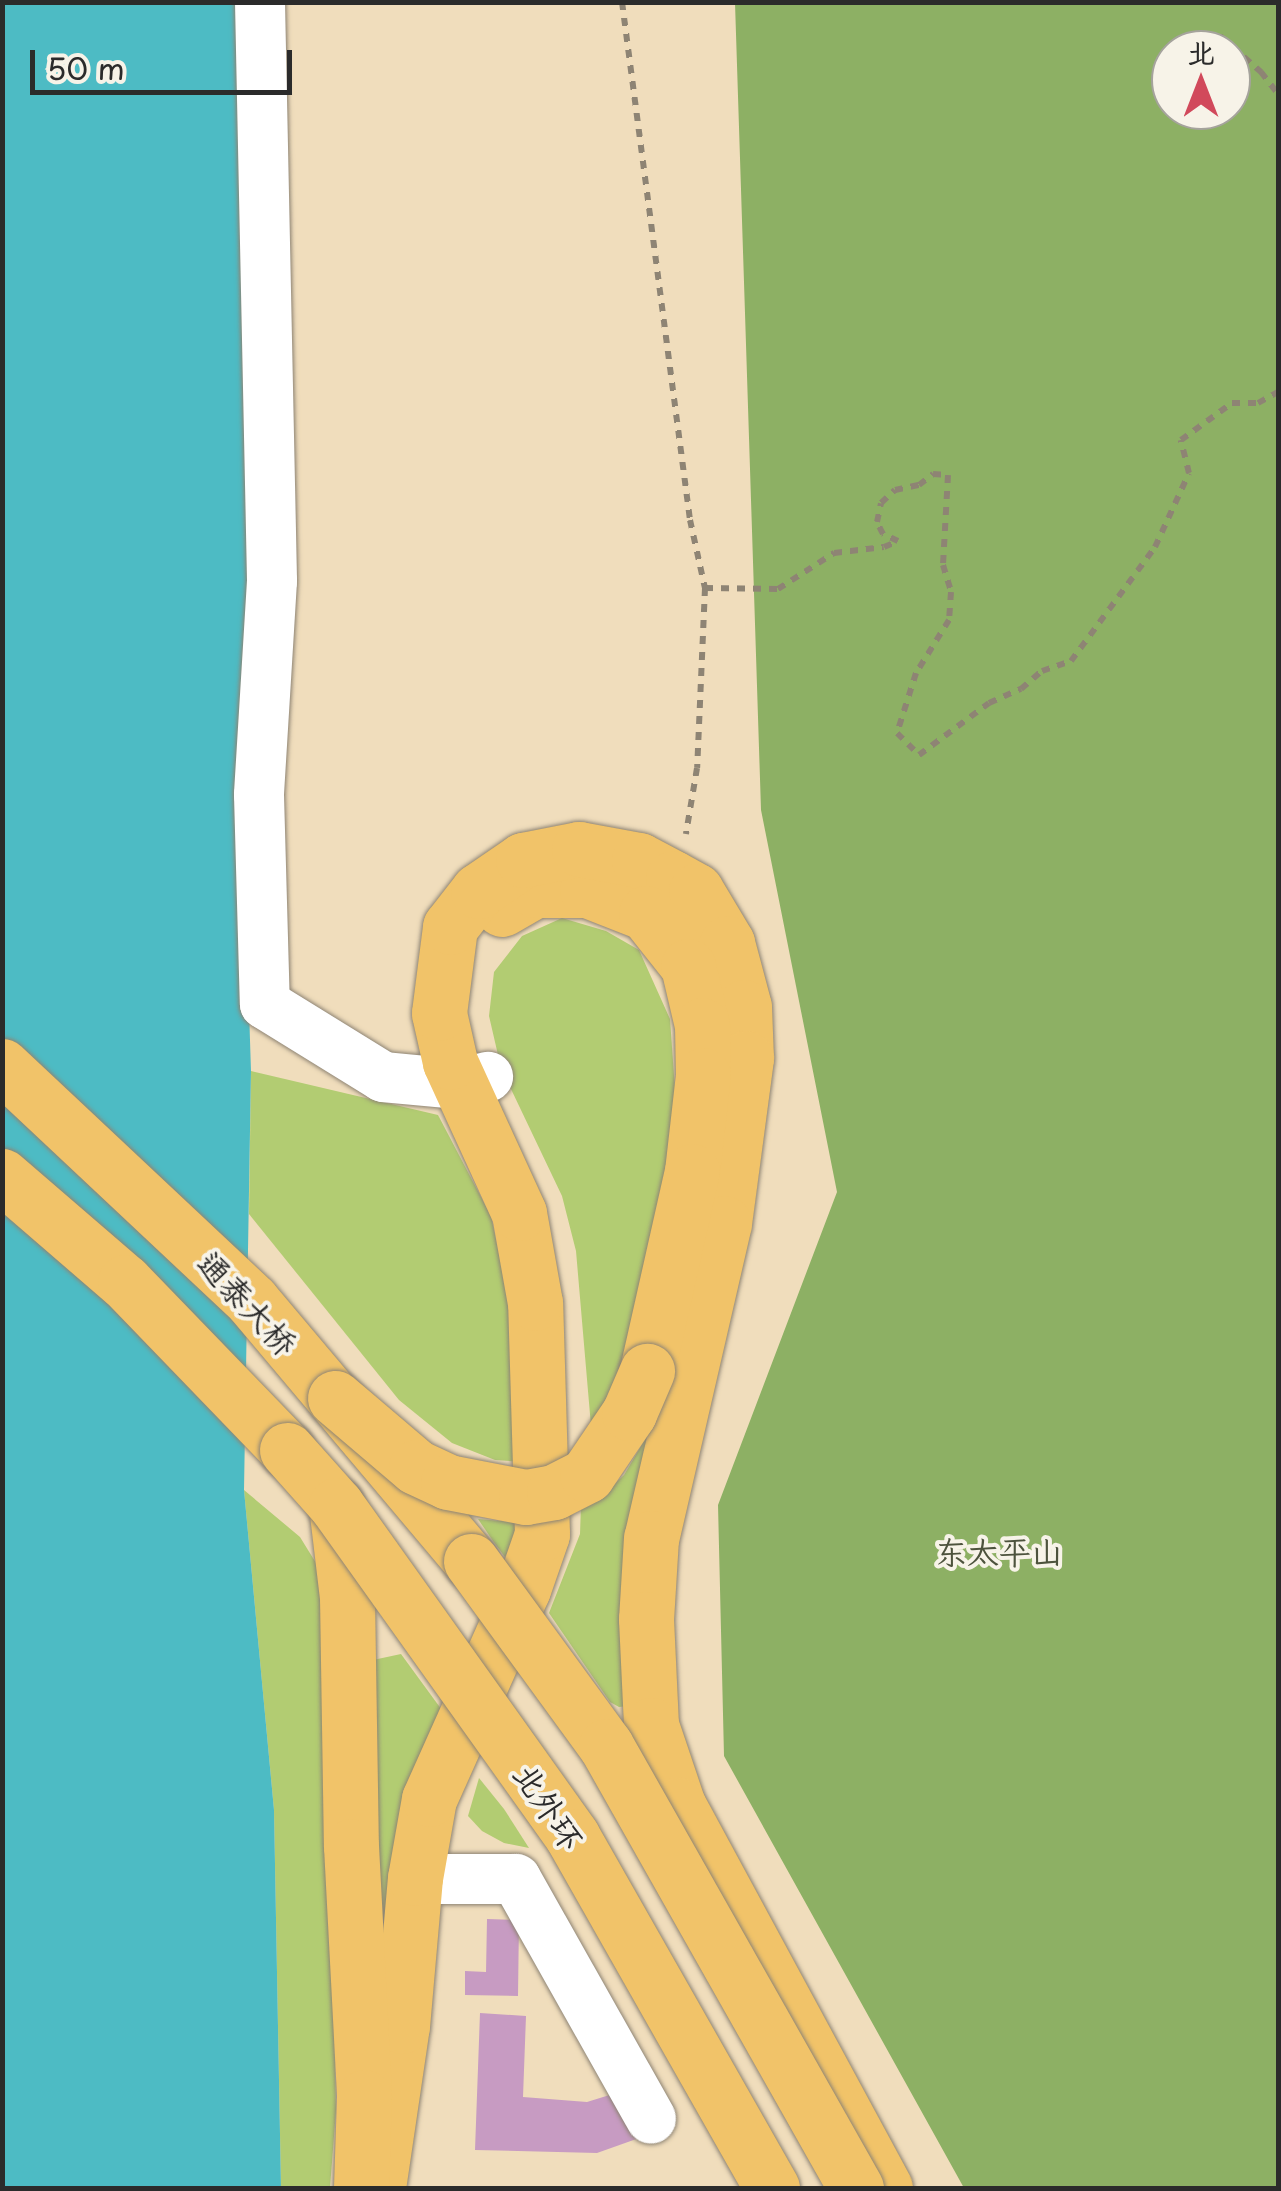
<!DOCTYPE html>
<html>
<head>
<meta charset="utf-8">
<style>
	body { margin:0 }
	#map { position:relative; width:1281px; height:2191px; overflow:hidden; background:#f0ddbc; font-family:"Playpen Sans","LXGW WenKai TC",sans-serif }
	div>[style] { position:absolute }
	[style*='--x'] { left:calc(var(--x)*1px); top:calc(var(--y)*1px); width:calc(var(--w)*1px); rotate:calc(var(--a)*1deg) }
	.green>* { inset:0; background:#b2cc72 }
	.forest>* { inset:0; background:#8db064 }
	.water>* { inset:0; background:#4dbbc4 }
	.building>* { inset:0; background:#c79bc2 }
	.path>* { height:6px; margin-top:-3px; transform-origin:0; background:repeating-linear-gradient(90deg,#8e8474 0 8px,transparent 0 16px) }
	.roads { filter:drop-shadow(0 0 2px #8e8474) drop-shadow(0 0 2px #8e8474) }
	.minor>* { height:50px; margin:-25px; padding:0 25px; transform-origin:25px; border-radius:25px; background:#fff }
	.major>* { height:55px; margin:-27.5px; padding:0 27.5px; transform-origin:27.5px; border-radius:27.5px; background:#f1c369 }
	.highway>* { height:55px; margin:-27.5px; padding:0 27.5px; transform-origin:27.5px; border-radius:27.5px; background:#f1c369 }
	.bridges { filter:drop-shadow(0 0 2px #8e8474) drop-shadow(0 0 2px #8e8474) }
	.highway-bridge>* { height:55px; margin:-27.5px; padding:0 27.5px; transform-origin:27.5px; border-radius:27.5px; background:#f1c369 }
	span { translate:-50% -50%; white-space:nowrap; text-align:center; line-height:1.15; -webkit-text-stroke:8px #f7f3e8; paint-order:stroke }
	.street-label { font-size:32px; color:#2b2b2b }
	.park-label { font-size:32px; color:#4d533d }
	.frame { position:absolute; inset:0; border:5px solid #2b2b2b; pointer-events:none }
	.north { position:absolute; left:1151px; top:30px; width:100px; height:100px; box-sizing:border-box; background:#f7f3e8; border:2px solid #a5a39c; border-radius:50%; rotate:0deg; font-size:28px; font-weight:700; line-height:40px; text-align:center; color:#2b2b2b }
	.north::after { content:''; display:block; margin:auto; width:35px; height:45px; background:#d1495b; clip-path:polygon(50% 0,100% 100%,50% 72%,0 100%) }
	.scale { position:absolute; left:30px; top:50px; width:262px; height:45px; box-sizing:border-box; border:5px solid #2b2b2b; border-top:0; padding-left:12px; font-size:30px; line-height:35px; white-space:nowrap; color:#2b2b2b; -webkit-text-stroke:8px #f7f3e8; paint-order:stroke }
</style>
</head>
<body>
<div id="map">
	<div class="green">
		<i style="clip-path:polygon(562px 918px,606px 931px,639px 950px,670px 1019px,675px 1089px,668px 1163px,634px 1325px,615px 1382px,591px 1426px,576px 1251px,562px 1196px,501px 1068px,489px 1016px,494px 972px,522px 936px)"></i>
		<i style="clip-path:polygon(251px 1071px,438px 1115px,491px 1216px,516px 1334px,524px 1462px,495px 1460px,452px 1443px,399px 1400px,249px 1214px)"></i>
		<i style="clip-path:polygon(647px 1436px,629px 1706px,619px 1707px,610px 1702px,549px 1613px,580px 1534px,581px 1505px,602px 1496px,624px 1475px)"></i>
		<i style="clip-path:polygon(244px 1490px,300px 1537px,316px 1563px,325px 1596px,336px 2110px,330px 2188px,281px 2188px,274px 1810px)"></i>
		<i style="clip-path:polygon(478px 1519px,524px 1523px,505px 1557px,493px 1541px)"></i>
		<i style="clip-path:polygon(401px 1654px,447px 1717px,378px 1962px,373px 1660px)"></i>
		<i style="clip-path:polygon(479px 1778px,504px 1809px,529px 1848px,504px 1843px,482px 1831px,468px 1816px)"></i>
	</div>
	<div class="forest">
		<i style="clip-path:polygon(evenodd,735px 3px,1278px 3px,1278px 2188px,964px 2188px,724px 1756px,718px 1505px,837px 1192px,761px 810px,735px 3px,1171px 50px,1231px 50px,1231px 110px,1171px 110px,1171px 50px)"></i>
	</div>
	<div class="water">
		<i style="clip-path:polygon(3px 3px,241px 3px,264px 592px,242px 792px,251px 1071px,244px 1490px,274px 1810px,281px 2188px,3px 2188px)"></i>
	</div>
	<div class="building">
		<i style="clip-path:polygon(487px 1919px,519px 1920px,518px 1996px,465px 1995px,465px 1971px,486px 1972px)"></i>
		<i style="clip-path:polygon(480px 2013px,526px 2016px,523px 2097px,587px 2102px,616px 2093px,642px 2137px,597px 2153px,475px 2150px)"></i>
	</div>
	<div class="path">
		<i style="--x:622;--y:2;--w:522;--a:82.52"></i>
		<i style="--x:690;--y:520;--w:70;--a:77.6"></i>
		<i style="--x:705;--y:588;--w:180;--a:92.5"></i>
		<i style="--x:697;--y:768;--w:67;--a:99.5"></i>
		<i style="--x:1220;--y:36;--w:55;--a:41.3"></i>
		<i style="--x:1261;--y:72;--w:28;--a:52"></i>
		<i style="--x:705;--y:588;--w:73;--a:0.8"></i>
		<i style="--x:778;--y:589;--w:67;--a:-32.7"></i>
		<i style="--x:834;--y:553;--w:50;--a:-6.8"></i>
		<i style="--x:884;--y:547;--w:15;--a:-23"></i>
		<i style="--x:898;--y:541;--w:17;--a:-155"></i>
		<i style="--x:883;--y:534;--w:13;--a:-117"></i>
		<i style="--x:877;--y:522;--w:19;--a:-78"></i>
		<i style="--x:881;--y:503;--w:19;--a:-43"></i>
		<i style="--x:895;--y:490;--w:25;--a:-12"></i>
		<i style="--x:919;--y:485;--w:18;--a:-38"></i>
		<i style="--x:933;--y:474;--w:15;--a:4"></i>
		<i style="--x:948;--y:475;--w:90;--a:93.2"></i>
		<i style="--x:943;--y:565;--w:28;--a:73"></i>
		<i style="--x:951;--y:592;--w:28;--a:94"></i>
		<i style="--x:949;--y:620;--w:62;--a:121.9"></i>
		<i style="--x:916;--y:673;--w:63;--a:107.6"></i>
		<i style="--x:897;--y:733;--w:31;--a:45"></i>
		<i style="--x:919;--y:755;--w:87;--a:-36.6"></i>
		<i style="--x:989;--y:703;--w:35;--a:-24"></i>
		<i style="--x:1021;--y:689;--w:28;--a:-41"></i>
		<i style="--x:1042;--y:671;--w:31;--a:-19"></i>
		<i style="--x:1071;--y:661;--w:142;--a:-53.6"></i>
		<i style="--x:1155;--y:547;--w:81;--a:-65.3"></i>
		<i style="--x:1189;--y:473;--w:34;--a:-104"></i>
		<i style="--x:1181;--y:440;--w:63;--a:-36"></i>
		<i style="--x:1232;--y:403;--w:26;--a:0"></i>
		<i style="--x:1258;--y:403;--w:23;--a:-29"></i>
	</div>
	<div class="roads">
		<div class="minor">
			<i style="--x:260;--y:2;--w:579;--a:88.81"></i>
			<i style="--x:272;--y:581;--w:214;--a:93.5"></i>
			<i style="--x:259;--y:795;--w:209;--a:88.4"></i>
			<i style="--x:265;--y:1004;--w:139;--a:31.7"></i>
			<i style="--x:383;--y:1077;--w:76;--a:5.3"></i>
			<i style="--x:459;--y:1084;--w:30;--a:-14"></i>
			<i style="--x:438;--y:1879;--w:78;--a:0"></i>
			<i style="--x:516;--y:1879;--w:275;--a:60.6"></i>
		</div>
		<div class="major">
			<i style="--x:502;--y:909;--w:38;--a:-30"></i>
			<i style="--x:535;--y:890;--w:52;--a:0"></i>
			<i style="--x:587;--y:890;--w:63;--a:21.3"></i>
			<i style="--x:379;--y:2181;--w:157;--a:-81.6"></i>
			<i style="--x:402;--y:2026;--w:149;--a:-85"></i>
			<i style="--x:415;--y:1878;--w:80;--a:-80"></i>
			<i style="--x:429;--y:1799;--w:230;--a:-65.9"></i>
			<i style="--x:523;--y:1589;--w:58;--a:-70.9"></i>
			<i style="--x:542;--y:1534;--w:231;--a:-91.7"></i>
			<i style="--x:535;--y:1303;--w:91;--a:-100.1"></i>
			<i style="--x:519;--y:1213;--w:166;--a:-114.6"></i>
			<i style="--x:450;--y:1062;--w:50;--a:-102.7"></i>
			<i style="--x:439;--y:1013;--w:87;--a:-82.7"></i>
			<i style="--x:450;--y:927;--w:46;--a:-52.1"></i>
			<i style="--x:478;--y:891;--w:55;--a:-34.6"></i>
			<i style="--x:523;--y:860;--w:57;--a:-11.1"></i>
			<i style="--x:579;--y:849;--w:61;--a:10.4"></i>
			<i style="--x:639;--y:860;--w:38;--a:28"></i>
		</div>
		<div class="highway">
			<i style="--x:673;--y:878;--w:26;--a:29"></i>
			<i style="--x:696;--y:891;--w:61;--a:59.2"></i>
			<i style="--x:727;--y:943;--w:66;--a:75.1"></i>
			<i style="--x:744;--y:1007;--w:51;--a:87.8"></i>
			<i style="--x:746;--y:1058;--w:166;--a:97.6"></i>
			<i style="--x:724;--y:1223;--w:323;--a:103"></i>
			<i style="--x:651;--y:1538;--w:81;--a:93.5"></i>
			<i style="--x:646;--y:1619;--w:106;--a:87.3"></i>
			<i style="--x:651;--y:1725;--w:84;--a:71.4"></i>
			<i style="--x:678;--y:1805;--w:435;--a:61.6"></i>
			<i style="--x:646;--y:913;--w:68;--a:51.6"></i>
			<i style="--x:688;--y:966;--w:61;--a:76.7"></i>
			<i style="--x:702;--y:1025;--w:50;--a:88.9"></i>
			<i style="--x:703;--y:1075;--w:97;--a:96.5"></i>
			<i style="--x:692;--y:1171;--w:205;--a:102.7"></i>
			<i style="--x:2;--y:1066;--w:343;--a:43.2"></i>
			<i style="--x:252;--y:1301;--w:340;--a:49.9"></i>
			<i style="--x:2;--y:1176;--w:162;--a:40.8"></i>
			<i style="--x:125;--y:1282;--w:233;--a:46"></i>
			<i style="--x:336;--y:1505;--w:93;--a:83.2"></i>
			<i style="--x:347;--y:1597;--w:249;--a:89.1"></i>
			<i style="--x:351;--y:1846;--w:251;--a:87"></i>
			<i style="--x:364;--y:2097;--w:91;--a:91.9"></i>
		</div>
	</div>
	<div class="bridges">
		<div class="highway-bridge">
			<i style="--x:335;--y:1398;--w:106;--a:40.4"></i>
			<i style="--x:416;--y:1467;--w:35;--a:25"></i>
			<i style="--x:448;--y:1482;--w:79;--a:10.9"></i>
			<i style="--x:526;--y:1497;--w:28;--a:-10"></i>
			<i style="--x:554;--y:1492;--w:37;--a:-27"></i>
			<i style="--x:587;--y:1475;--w:75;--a:-55.9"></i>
			<i style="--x:629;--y:1413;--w:46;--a:-66.8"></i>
			<i style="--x:287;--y:1450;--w:74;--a:48.3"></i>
			<i style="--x:336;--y:1505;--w:407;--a:54.5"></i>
			<i style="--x:572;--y:1836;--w:405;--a:60.4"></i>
			<i style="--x:471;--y:1561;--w:229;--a:53.9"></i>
			<i style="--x:606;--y:1746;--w:508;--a:60.51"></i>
		</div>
	</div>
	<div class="street-label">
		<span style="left:248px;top:1303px;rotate:47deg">通泰大桥</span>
		<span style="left:549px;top:1806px;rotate:56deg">北外环</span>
	</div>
	<div class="park-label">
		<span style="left:999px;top:1551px">东太平山</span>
	</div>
	<div class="frame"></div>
	<div class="north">北</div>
	<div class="scale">50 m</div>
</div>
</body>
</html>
